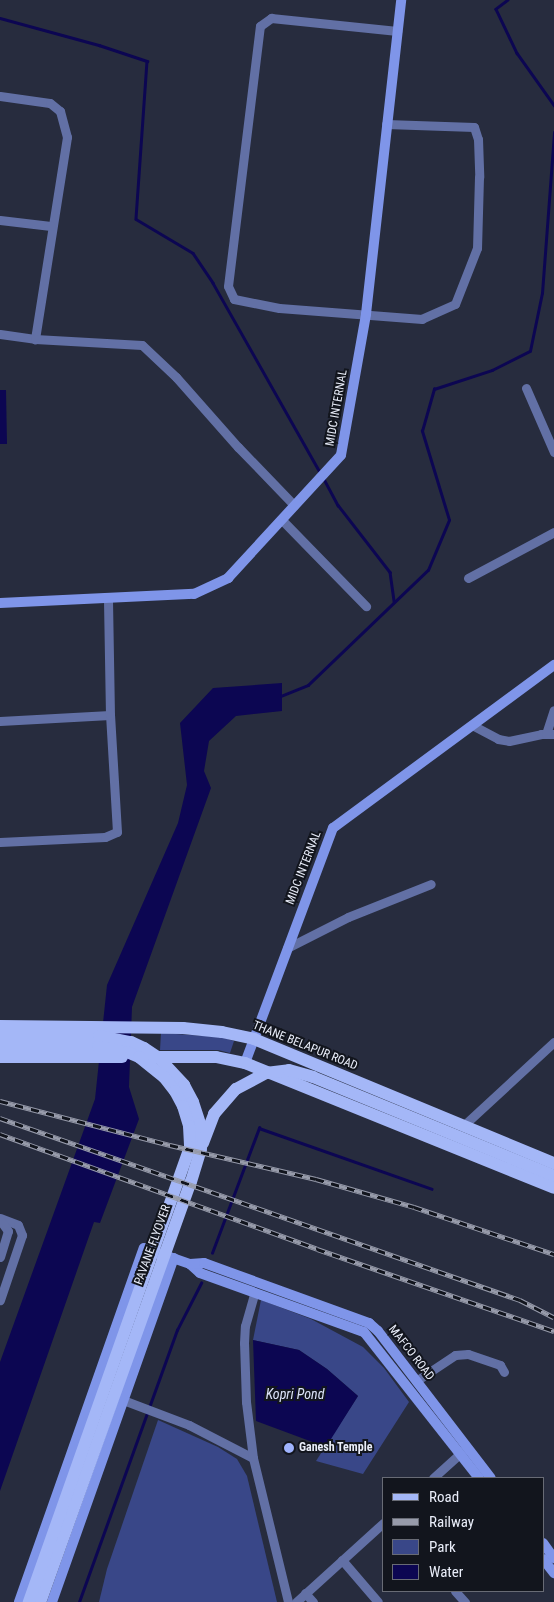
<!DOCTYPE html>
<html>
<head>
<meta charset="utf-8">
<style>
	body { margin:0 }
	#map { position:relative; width:554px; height:1602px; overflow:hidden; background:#272c3e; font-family:"Roboto Condensed",sans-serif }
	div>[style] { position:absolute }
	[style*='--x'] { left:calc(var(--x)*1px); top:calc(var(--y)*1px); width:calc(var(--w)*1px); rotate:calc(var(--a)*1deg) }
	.green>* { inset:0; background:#394788 }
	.water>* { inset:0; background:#0c0652 }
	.stream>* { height:2.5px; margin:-1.25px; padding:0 1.25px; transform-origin:1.25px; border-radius:1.25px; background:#0c0652 }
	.street>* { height:9px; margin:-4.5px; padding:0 4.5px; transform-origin:4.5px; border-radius:4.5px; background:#6270a5 }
	.secondary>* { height:10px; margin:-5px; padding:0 5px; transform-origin:5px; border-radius:5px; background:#7f95e9 }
	.primary>* { height:12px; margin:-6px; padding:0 6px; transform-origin:6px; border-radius:6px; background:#a4b7f7 }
	.rail>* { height:4.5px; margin-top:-2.25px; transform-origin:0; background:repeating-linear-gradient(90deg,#12151d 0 8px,#979baa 0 16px); box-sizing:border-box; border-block:1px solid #979baa }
	.dots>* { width:14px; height:14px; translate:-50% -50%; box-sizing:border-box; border:2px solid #12151d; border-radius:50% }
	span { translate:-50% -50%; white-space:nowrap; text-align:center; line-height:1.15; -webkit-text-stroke:4px #12151d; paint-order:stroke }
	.street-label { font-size:12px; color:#e9edf9 }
	.poi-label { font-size:12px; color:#e9edf9; font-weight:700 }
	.left { translate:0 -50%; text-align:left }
	.water-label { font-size:14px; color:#dce3f9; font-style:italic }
	.legend { position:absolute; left:382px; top:1477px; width:162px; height:115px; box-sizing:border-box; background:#12151d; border:1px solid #686b75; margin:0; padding:6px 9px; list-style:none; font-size:15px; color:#e9edf9 }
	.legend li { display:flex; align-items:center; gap:10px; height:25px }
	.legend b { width:25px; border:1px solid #686b75 }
</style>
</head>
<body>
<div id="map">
	<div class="green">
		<i style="clip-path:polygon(161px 1033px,221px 1037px,234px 1041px,230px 1053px,218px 1050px,160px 1050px)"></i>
		<i style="clip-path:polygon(261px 1300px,311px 1319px,363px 1347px,384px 1368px,409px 1402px,363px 1474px,316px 1461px,358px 1396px,327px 1369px,299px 1350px,253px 1340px)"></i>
		<i style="clip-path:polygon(158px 1420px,218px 1447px,237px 1459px,247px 1476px,277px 1602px,99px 1602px,107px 1569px)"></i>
	</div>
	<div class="water">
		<i style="clip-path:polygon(0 390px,6px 390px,7px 444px,0 444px)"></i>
		<i style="clip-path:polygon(282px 683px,282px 711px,236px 716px,209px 741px,204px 771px,211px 788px,132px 1007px,129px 1087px,139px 1119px,100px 1223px,94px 1222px,0 1491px,0 1362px,95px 1099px,107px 985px,178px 823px,187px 785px,180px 723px,213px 688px)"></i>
		<i style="clip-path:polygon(253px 1340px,299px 1350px,327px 1369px,358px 1396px,326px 1447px,256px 1421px)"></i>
	</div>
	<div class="stream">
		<i style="--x:508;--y:0;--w:15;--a:143"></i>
		<i style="--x:496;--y:9;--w:49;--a:64.5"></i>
		<i style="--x:517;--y:53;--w:64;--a:54.6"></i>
		<i style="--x:0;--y:18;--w:103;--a:15.3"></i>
		<i style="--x:99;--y:45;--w:51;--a:18.4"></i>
		<i style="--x:147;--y:61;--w:158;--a:94"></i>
		<i style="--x:136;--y:219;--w:66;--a:30.8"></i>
		<i style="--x:193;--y:253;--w:36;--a:56"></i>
		<i style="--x:213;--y:283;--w:219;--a:60.5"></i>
		<i style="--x:324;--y:479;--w:30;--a:62"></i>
		<i style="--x:338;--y:505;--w:85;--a:52.2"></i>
		<i style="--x:390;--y:572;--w:30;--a:82"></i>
		<i style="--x:281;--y:696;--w:29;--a:-22"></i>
		<i style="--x:308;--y:685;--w:166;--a:-43.8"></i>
		<i style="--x:428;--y:570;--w:54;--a:-67.2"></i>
		<i style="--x:449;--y:520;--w:93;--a:-106.9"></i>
		<i style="--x:422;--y:431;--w:44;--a:-74.1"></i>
		<i style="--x:434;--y:389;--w:61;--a:-18.1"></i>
		<i style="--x:492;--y:370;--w:42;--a:-26.6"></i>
		<i style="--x:530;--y:351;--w:59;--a:-78.3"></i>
		<i style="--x:542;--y:293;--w:161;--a:-85.7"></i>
		<i style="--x:212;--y:1253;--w:134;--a:-69.4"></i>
		<i style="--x:259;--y:1128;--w:183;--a:19.4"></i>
		<i style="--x:79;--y:1602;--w:289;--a:-70.2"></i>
		<i style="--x:177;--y:1330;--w:53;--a:-62.9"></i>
	</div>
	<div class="street">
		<i style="--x:0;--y:96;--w:50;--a:8"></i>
		<i style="--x:50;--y:103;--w:13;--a:39"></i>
		<i style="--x:60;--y:111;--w:27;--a:75"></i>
		<i style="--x:67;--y:137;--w:205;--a:99"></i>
		<i style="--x:386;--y:124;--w:88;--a:2"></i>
		<i style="--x:474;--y:127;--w:13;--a:72"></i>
		<i style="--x:478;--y:139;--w:38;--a:88"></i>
		<i style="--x:479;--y:177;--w:71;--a:91.6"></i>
		<i style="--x:477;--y:248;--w:60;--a:111.4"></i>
		<i style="--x:455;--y:304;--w:36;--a:156"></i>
		<i style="--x:422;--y:319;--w:143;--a:-175.6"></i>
		<i style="--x:279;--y:308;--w:46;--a:-168.7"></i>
		<i style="--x:234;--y:299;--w:14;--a:-115"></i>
		<i style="--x:228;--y:286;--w:262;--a:-83"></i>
		<i style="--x:260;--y:26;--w:14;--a:-36"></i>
		<i style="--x:271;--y:18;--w:127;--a:5.9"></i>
		<i style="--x:0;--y:220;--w:51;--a:6.7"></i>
		<i style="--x:0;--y:334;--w:35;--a:8"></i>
		<i style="--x:35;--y:339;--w:107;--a:3.2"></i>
		<i style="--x:142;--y:345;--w:47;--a:43.3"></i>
		<i style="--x:176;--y:377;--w:94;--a:48.5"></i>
		<i style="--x:238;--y:447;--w:81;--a:46"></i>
		<i style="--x:526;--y:388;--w:70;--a:66.4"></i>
		<i style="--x:281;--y:519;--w:122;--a:45.7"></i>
		<i style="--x:468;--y:578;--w:98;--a:-28.1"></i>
		<i style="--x:0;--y:721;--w:110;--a:-3.1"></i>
		<i style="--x:472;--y:725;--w:30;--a:28"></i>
		<i style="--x:498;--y:739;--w:11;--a:10"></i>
		<i style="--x:509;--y:741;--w:33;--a:-12"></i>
		<i style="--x:541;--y:734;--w:13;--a:0"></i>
		<i style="--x:546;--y:734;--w:25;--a:-72"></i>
		<i style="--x:0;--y:842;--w:105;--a:-2.7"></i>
		<i style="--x:105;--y:837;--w:13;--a:-23"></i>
		<i style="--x:117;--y:832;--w:117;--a:-93.4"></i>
		<i style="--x:110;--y:715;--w:117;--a:-91"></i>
		<i style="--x:287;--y:948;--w:68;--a:-26.9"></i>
		<i style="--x:348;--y:917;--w:89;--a:-21.7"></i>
		<i style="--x:463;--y:1126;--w:124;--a:-42.7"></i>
		<i style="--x:0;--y:1218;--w:19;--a:21"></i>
		<i style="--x:18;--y:1225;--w:11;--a:68"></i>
		<i style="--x:22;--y:1235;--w:69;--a:108.7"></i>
		<i style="--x:0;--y:1257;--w:27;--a:-73"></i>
		<i style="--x:8;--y:1231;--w:14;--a:-126"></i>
		<i style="--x:416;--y:1381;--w:47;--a:-33.7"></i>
		<i style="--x:455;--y:1355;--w:13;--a:-4"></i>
		<i style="--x:468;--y:1354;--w:34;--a:19"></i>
		<i style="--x:500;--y:1365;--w:8;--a:60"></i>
		<i style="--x:123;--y:1400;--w:71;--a:20.7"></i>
		<i style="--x:189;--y:1425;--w:72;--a:27.3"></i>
		<i style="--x:253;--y:1458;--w:148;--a:76.3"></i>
		<i style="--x:253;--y:1458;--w:56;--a:-97.1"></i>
		<i style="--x:246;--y:1402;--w:59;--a:-91.9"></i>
		<i style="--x:244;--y:1343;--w:17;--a:-87"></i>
		<i style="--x:245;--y:1326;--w:35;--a:-74"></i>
		<i style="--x:433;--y:1478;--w:42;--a:-42.1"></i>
		<i style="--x:342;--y:1560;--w:55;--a:49.4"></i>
		<i style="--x:455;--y:1591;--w:15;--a:48"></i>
		<i style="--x:305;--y:1593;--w:12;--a:48"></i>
		<i style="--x:296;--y:1602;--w:118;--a:-42.2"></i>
	</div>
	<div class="secondary">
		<i style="--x:0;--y:603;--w:194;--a:-2.7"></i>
		<i style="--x:194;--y:594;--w:38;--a:-25"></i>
		<i style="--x:228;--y:578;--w:167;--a:-47.4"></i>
		<i style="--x:341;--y:455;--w:143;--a:-79.9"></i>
		<i style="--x:366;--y:314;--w:316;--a:-83.6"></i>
		<i style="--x:245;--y:1063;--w:251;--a:-69.5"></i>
		<i style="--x:333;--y:828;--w:275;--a:-36.4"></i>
		<i style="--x:190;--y:1264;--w:13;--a:42"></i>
		<i style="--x:200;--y:1273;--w:174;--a:19.8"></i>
		<i style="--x:364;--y:1332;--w:186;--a:51.8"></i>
		<i style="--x:543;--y:1543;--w:19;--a:54"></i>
		<i style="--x:543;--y:1559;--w:18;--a:52"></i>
		<i style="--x:19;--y:1602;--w:375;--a:-70.6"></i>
		<i style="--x:144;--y:1248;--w:49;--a:19.2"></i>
		<i style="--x:190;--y:1264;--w:14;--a:-4"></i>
		<i style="--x:204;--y:1263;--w:176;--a:20"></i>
		<i style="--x:369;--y:1323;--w:12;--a:42"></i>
		<i style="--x:378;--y:1331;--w:185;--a:52.5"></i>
		<i style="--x:52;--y:1602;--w:365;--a:-70.5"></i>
	</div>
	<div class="primary">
		<i style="--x:0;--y:1026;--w:183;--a:0.6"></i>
		<i style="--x:183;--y:1028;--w:39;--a:6"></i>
		<i style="--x:222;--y:1032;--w:33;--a:12"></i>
		<i style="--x:254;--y:1039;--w:325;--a:22.5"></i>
		<i style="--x:0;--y:1036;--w:99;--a:0"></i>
		<i style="--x:99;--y:1036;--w:33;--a:11"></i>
		<i style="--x:131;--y:1042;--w:14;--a:25"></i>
		<i style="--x:144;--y:1048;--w:18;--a:34"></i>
		<i style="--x:159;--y:1058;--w:37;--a:47"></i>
		<i style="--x:184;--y:1085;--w:19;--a:62"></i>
		<i style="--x:193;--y:1102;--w:23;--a:72"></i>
		<i style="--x:200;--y:1124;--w:25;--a:88"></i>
		<i style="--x:201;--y:1149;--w:34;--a:107"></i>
		<i style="--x:191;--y:1181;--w:447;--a:109.7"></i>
		<i style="--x:0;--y:1047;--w:98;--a:0"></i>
		<i style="--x:98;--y:1047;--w:29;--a:10"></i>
		<i style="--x:127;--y:1052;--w:13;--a:23"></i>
		<i style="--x:139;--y:1057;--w:32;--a:39"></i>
		<i style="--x:164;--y:1077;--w:18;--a:52"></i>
		<i style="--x:175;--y:1091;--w:17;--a:62"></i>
		<i style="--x:183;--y:1106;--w:21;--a:73"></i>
		<i style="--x:189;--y:1126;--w:21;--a:87"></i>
		<i style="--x:190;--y:1147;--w:483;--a:109.5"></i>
		<i style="--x:0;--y:1057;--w:122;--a:0"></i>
		<i style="--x:154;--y:1057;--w:62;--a:0"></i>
		<i style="--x:216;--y:1057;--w:30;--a:12"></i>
		<i style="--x:245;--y:1063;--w:333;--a:22"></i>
		<i style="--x:203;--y:1143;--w:31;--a:-69"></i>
		<i style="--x:214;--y:1114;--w:33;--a:-49"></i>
		<i style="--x:236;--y:1089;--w:34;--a:-28"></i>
		<i style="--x:266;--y:1073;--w:23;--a:-7"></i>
		<i style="--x:289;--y:1070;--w:25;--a:16"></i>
		<i style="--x:313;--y:1077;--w:261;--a:22.3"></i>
	</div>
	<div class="rail">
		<i style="--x:0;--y:1101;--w:176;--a:14.5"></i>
		<i style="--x:170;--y:1145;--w:150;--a:13.1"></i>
		<i style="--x:316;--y:1179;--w:102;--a:15.9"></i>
		<i style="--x:414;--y:1207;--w:148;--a:18.6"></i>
		<i style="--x:0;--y:1118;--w:551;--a:19.29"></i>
		<i style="--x:520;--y:1300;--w:38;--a:27"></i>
		<i style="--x:0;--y:1134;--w:337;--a:19.9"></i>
		<i style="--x:317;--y:1249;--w:251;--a:19.1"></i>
	</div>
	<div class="dots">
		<i style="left:289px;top:1448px;background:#9fb3fd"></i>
	</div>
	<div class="street-label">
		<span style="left:337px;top:408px;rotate:-80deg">MIDC INTERNAL</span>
		<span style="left:304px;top:868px;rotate:-69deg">MIDC INTERNAL</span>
		<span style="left:305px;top:1046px;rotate:22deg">THANE BELAPUR ROAD</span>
		<span style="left:153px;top:1245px;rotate:-70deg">PAVANE FLYOVER</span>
		<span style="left:411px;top:1353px;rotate:52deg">MAFCO ROAD</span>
	</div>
	<div class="poi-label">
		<span class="left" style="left:299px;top:1448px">Ganesh Temple</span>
	</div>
	<div class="water-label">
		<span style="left:295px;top:1394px">Kopri Pond</span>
	</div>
	<ul class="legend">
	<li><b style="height:6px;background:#a4b7f7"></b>Road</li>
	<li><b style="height:6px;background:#979baa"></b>Railway</li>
	<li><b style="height:14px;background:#394788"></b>Park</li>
	<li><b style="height:14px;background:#0c0652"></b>Water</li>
	</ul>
</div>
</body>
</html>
